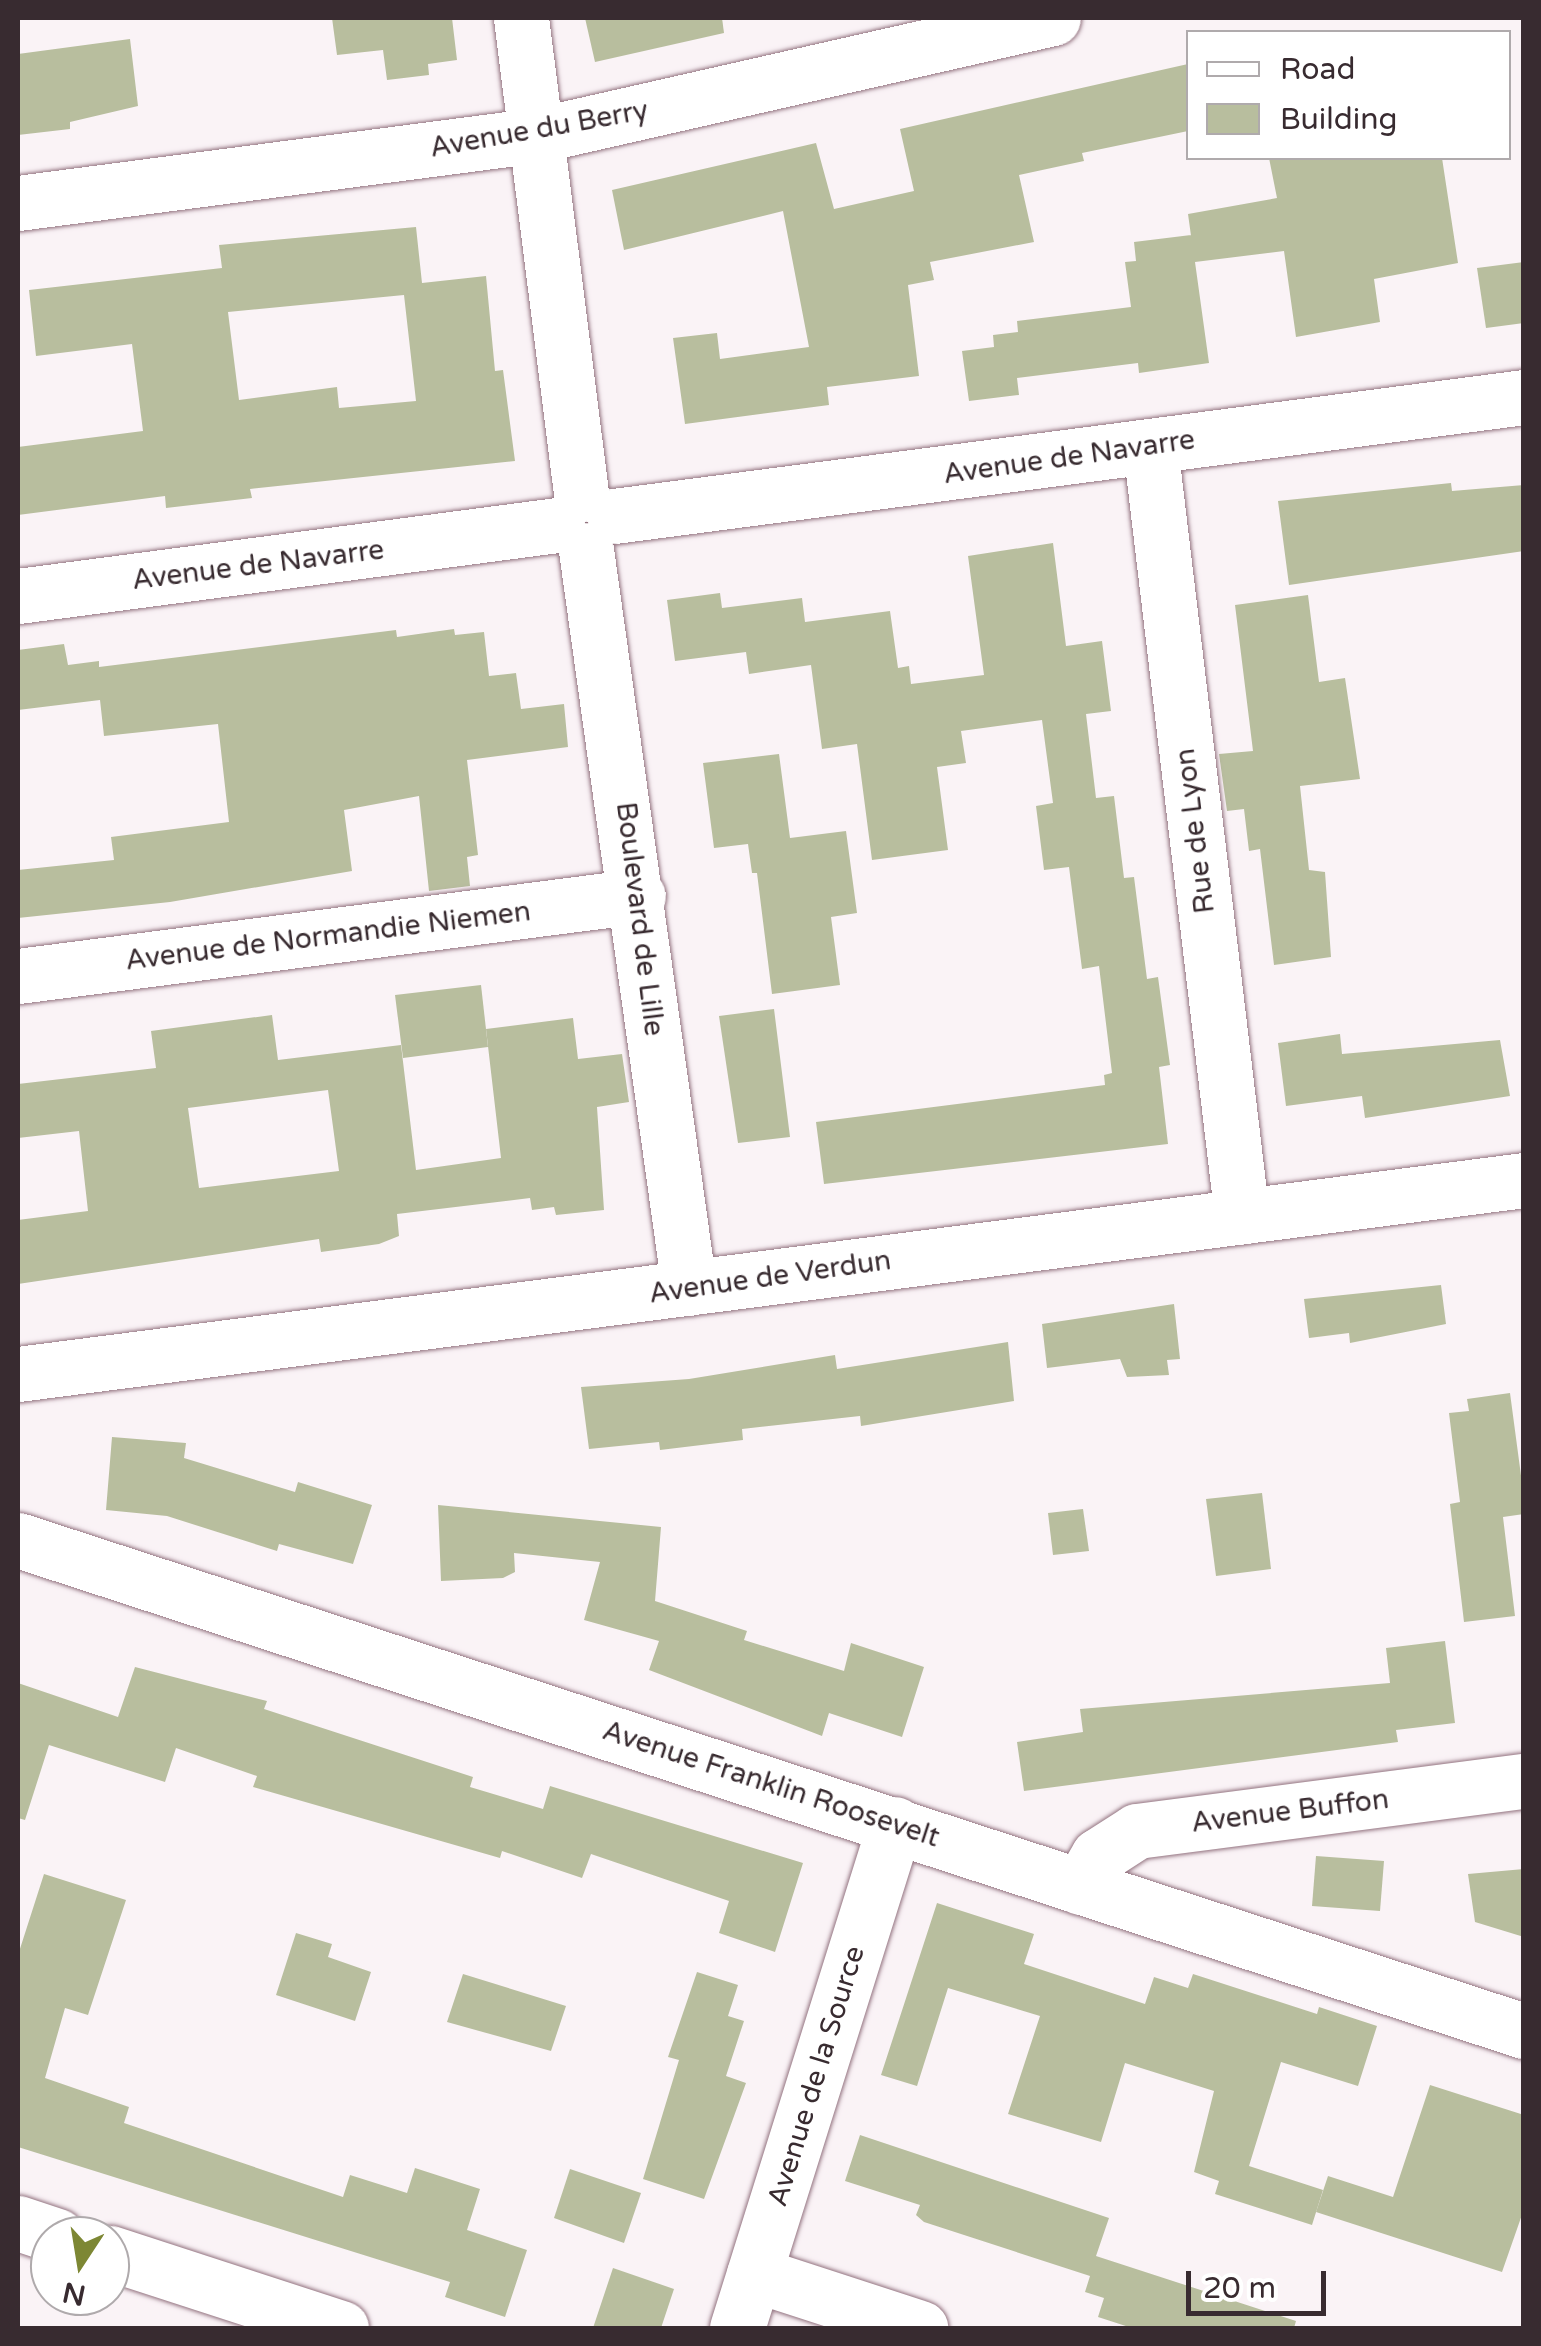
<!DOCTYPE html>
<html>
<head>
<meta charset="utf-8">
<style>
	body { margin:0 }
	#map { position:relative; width:1541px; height:2346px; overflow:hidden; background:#faf3f6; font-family:"Varela Round",sans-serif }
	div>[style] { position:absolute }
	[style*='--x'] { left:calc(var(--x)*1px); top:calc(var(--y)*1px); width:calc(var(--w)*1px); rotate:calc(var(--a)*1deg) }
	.building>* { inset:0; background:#b8be9e }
	.roads { filter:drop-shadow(0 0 2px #937380) drop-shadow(0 0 2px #937380) }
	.minor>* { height:55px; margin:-27.5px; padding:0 27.5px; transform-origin:27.5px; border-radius:27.5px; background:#fff }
	.tertiary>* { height:55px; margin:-27.5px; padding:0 27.5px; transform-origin:27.5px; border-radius:27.5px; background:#fff }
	span { translate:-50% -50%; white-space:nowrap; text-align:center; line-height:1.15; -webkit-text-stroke:9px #fff; paint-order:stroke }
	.street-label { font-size:28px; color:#382b30 }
	.frame { position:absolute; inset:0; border:20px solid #382b30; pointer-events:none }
	.legend { position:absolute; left:1186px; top:30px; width:325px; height:130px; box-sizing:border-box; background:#fff; border:2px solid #afaaac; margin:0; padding:12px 18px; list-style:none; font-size:30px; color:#382b30 }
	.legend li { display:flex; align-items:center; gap:20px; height:50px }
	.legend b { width:50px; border:2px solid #afaaac }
	.north { position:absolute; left:30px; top:2216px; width:100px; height:100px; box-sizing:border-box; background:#fff; border:2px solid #afaaac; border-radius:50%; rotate:192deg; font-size:28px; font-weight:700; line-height:40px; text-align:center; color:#382b30 }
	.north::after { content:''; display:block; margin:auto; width:35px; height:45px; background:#7d8734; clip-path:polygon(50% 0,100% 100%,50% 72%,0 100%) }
	.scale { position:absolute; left:1186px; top:2271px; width:140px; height:45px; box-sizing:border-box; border:5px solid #382b30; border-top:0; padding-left:12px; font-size:30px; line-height:35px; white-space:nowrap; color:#382b30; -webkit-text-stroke:8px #fff; paint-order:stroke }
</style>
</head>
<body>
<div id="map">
	<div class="building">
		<i style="clip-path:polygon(332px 18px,452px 18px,457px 60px,428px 64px,429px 75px,387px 80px,383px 50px,337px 55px)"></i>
		<i style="clip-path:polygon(585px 18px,722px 18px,724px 33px,595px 62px)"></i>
		<i style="clip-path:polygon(130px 39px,138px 106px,70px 122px,70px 129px,18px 135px,18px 54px)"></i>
		<i style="clip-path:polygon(1188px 64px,1188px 131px,1082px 153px,1084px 161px,1019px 175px,1034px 242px,930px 262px,934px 280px,908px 285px,919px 376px,827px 387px,829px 405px,685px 424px,673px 338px,717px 333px,720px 359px,809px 347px,783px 211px,624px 250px,612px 190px,816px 143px,834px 209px,914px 191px,900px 129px)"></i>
		<i style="clip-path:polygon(1269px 158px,1442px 158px,1458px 263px,1374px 279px,1380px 322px,1296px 337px,1284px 251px,1195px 262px,1209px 363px,1139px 373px,1138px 363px,1017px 378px,1019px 395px,969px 401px,962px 351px,994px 347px,993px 335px,1018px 332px,1017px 321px,1131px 307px,1125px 262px,1136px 261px,1134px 242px,1191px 235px,1192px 243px,1188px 214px,1277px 198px)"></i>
		<i style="clip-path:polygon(evenodd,416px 227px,422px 283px,486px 276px,495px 371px,503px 370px,515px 461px,250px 489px,252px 498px,166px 508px,165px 496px,18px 515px,18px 447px,143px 431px,132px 344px,36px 356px,29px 290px,222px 268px,219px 245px,416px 227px,404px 295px,416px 401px,339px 408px,337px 387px,239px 400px,228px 312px,404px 295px)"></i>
		<i style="clip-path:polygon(1524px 262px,1524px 323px,1486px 328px,1477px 268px)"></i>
		<i style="clip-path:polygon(1451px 483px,1452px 491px,1524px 485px,1524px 551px,1289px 585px,1278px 501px)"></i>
		<i style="clip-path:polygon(1053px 543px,1066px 646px,1102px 641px,1111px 711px,1086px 714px,1096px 798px,1114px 796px,1124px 878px,1134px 877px,1147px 979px,1158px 977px,1170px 1065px,1159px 1067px,1168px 1144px,824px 1184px,816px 1122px,1105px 1085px,1104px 1075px,1112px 1073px,1099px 966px,1082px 969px,1069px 867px,1044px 870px,1036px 806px,1053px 803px,1042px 720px,961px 731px,966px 763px,937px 767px,948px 850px,872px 860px,857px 744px,822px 749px,811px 665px,749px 674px,746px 652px,675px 661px,667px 600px,720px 593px,722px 608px,802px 598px,805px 622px,890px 611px,898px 668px,909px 666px,911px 684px,984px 675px,968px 556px)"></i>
		<i style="clip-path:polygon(1308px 595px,1319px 682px,1345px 678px,1360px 779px,1300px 786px,1309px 870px,1325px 872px,1331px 957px,1274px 965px,1260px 849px,1249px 851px,1244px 809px,1227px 811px,1219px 754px,1253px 751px,1235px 605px)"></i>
		<i style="clip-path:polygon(454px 629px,455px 635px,484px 632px,489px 676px,516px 673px,521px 709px,564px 704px,568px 747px,467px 760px,478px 855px,467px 857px,470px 886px,429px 891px,419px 796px,344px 810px,352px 871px,170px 902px,18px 918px,18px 870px,114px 860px,111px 837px,229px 822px,218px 724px,104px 736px,100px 700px,18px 710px,18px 650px,64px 644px,68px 665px,99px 661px,99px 667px,396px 630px,397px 637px)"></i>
		<i style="clip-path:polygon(779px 754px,790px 838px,846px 831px,857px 913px,831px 917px,840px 985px,772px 994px,757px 873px,752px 873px,748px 844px,714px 848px,703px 763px)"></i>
		<i style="clip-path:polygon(481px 985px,488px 1047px,403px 1058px,395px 995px)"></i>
		<i style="clip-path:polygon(774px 1009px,790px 1137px,738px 1143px,719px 1016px)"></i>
		<i style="clip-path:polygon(evenodd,272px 1015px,278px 1060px,401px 1045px,416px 1170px,501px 1158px,486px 1029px,573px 1018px,578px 1059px,622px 1054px,629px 1102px,597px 1107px,604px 1210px,556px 1215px,554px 1207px,532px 1210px,530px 1198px,397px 1214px,399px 1236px,379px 1244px,321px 1252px,319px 1239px,18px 1284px,18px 1220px,88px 1211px,79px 1131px,18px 1138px,18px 1084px,156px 1068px,151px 1031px,272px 1015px,328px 1090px,339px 1171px,199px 1188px,188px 1108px,328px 1090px)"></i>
		<i style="clip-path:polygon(1340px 1034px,1342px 1054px,1500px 1040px,1510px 1096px,1365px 1118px,1362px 1096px,1286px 1106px,1278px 1043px)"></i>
		<i style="clip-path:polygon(1441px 1285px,1446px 1324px,1350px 1343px,1349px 1333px,1309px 1338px,1304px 1299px)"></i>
		<i style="clip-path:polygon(1174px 1304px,1180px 1359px,1167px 1360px,1169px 1375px,1127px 1377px,1120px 1359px,1047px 1368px,1042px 1324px)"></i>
		<i style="clip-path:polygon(1008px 1342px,1014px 1401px,861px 1426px,860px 1416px,742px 1429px,743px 1440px,660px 1450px,659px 1442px,589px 1449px,581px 1387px,689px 1379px,835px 1355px,837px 1369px)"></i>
		<i style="clip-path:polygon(1510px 1393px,1524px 1498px,1524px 1514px,1503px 1517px,1515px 1616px,1464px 1622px,1450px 1504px,1460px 1502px,1449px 1413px,1469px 1411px,1467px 1399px)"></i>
		<i style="clip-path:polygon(112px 1437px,186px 1443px,184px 1458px,295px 1492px,298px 1482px,372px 1505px,353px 1564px,279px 1544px,277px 1551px,167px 1516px,106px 1510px)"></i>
		<i style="clip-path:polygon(1262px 1493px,1271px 1569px,1216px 1576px,1206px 1499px)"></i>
		<i style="clip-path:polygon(438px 1505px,661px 1527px,655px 1601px,747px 1631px,744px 1640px,844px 1671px,851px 1643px,924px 1667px,902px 1737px,829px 1713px,822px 1736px,649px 1670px,659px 1641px,584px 1620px,600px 1562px,514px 1553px,515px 1572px,503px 1578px,441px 1581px)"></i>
		<i style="clip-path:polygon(1083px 1509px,1089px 1551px,1053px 1555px,1048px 1513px)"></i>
		<i style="clip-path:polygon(1445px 1641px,1455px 1723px,1396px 1730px,1398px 1742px,1024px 1791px,1017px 1742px,1083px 1732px,1080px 1709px,1390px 1683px,1386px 1648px)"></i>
		<i style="clip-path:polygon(135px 1667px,267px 1701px,264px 1709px,473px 1777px,470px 1787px,543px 1809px,550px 1786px,803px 1863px,775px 1952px,719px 1933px,729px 1901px,591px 1854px,582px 1878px,502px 1851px,500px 1858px,253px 1787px,257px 1776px,176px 1748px,165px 1782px,49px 1745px,25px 1820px,18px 1818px,18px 1683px,118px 1717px)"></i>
		<i style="clip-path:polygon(1316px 1856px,1384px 1861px,1380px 1911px,1312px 1906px)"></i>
		<i style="clip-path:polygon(1524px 1869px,1524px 1937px,1475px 1922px,1468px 1874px)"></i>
		<i style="clip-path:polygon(44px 1874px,126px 1900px,88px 2015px,65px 2008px,45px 2078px,129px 2107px,124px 2123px,343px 2197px,350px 2175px,407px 2193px,415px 2168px,480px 2189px,467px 2230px,527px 2250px,505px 2317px,445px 2297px,450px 2282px,18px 2147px,18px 1955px)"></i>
		<i style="clip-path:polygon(937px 1903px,1034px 1934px,1024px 1964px,1145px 2004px,1154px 1977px,1188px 1988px,1193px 1974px,1317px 2014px,1319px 2007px,1377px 2026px,1358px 2086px,1281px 2062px,1249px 2166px,1323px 2190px,1312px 2225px,1215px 2194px,1219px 2181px,1194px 2172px,1214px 2091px,1125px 2063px,1101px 2142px,1008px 2114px,1040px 2016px,948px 1988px,917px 2086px,881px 2075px)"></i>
		<i style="clip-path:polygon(296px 1933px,332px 1944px,328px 1957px,371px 1972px,355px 2021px,276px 1995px)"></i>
		<i style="clip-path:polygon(697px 1972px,738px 1985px,728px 2016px,744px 2021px,726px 2076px,746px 2083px,704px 2199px,643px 2179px,679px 2060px,668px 2057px)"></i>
		<i style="clip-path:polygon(463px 1974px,566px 2006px,551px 2051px,447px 2022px)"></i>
		<i style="clip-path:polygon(1430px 2085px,1524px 2115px,1524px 2209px,1502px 2272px,1316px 2212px,1328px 2176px,1393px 2197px)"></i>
		<i style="clip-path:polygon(860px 2135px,1109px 2218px,1096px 2256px,1296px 2321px,1294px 2328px,1132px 2328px,1098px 2317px,1104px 2298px,1085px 2292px,1090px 2276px,924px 2222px,916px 2215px,920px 2205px,845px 2181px)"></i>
		<i style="clip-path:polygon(570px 2169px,641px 2193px,624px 2243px,554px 2218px)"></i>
		<i style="clip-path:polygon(613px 2268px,674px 2289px,661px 2328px,593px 2328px)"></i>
	</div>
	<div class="roads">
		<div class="minor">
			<i style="--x:521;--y:18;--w:480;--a:82.8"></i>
			<i style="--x:18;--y:203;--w:524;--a:-7.45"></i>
			<i style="--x:538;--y:135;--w:528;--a:-12.8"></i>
			<i style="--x:1150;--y:446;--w:776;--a:83.2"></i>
			<i style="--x:614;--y:516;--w:918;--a:-7.45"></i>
			<i style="--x:586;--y:550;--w:745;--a:82.05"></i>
			<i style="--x:18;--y:596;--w:544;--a:-7.5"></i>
			<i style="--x:18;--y:976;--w:625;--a:-7.35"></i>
			<i style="--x:1080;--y:1887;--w:36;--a:-60"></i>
			<i style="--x:1098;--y:1856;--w:46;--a:-32.7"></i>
			<i style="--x:1137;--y:1831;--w:390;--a:-7.4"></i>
			<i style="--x:18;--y:2223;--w:41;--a:18.4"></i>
			<i style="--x:110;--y:2253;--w:243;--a:18"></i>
			<i style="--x:754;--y:2274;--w:175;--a:18"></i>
			<i style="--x:737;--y:2328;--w:528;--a:-72.59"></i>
		</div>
		<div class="tertiary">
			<i style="--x:18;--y:1374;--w:1518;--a:-7.34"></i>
			<i style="--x:18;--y:1540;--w:1584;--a:18.06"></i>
		</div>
	</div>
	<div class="street-label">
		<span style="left:539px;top:129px;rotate:-10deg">Avenue du Berry</span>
		<span style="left:1069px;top:457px;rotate:-8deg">Avenue de Navarre</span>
		<span style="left:258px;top:565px;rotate:-7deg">Avenue de Navarre</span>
		<span style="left:1195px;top:831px;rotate:-97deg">Rue de Lyon</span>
		<span style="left:640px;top:919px;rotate:83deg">Boulevard de Lille</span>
		<span style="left:328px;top:936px;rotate:-7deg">Avenue de Normandie Niemen</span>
		<span style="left:770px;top:1277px;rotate:-8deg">Avenue de Verdun</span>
		<span style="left:771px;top:1784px;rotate:18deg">Avenue Franklin Roosevelt</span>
		<span style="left:1290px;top:1811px;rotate:-7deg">Avenue Buffon</span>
		<span style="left:816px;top:2076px;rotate:-73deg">Avenue de la Source</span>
	</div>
	<div class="frame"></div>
	<ul class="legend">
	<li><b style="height:12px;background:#fff"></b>Road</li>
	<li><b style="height:28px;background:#b8be9e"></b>Building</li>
	</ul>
	<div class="north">N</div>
	<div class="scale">20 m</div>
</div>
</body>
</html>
